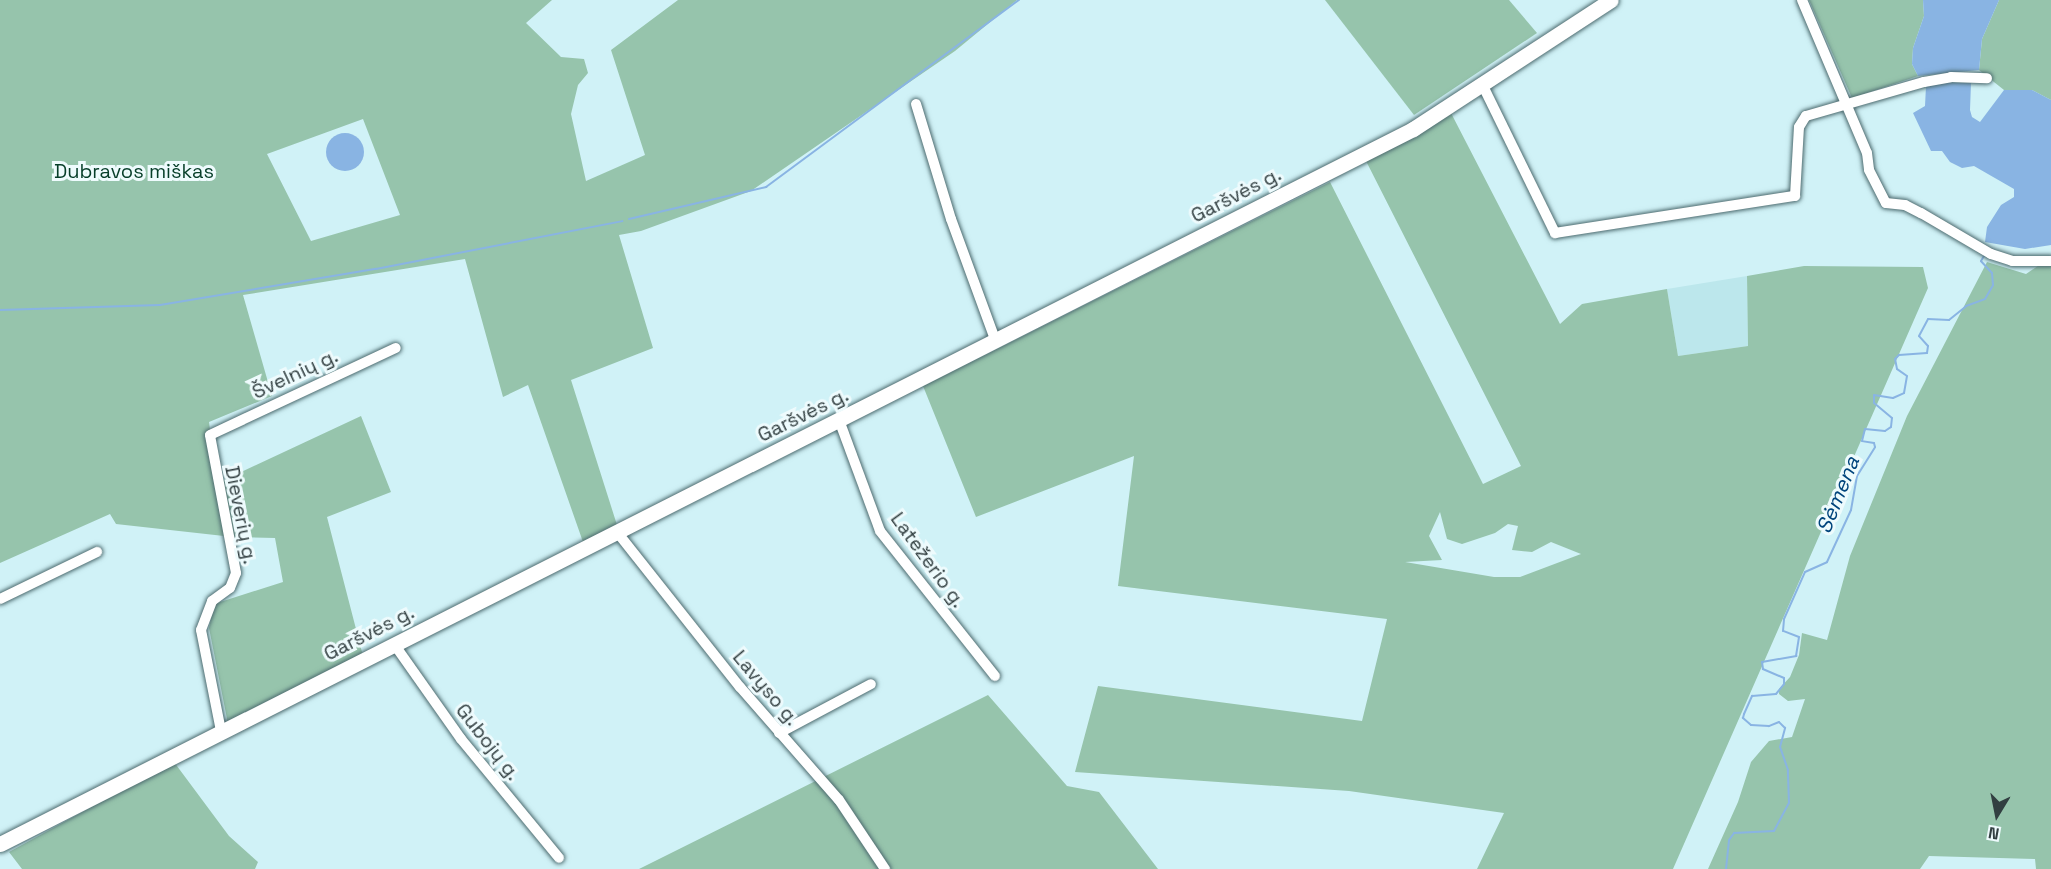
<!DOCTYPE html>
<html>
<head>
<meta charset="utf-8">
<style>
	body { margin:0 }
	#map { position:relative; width:2051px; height:869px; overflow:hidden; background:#d0f2f7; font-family:"Space Grotesk",sans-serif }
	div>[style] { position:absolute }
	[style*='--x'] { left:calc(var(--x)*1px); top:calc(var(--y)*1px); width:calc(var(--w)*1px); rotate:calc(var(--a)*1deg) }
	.built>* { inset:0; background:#bce7ec }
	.green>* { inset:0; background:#96c4ac }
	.water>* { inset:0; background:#89b4e3 }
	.round { border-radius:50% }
	.stream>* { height:2px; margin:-1px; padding:0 1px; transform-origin:1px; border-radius:1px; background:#89b4e3 }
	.roads { filter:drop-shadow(0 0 2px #4d6b6f) drop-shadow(0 0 2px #4d6b6f) }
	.minor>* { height:10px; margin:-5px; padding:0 5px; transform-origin:5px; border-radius:5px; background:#fff }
	.secondary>* { height:15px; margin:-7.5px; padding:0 7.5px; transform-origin:7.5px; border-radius:7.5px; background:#fff }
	span { translate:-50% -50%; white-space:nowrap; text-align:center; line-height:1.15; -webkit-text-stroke:6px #eefbfd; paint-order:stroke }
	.park-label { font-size:20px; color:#063e29 }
	.street-label { font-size:20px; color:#323f41 }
	.water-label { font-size:21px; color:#00447c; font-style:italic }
	.north { position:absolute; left:1967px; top:785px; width:60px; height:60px; -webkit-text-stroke:4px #eefbfd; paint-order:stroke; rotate:190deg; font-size:16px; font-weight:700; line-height:24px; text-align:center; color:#323f41 }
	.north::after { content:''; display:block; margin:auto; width:21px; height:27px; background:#323f41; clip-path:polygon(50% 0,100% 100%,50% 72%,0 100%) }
</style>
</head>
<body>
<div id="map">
	<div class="built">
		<i style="clip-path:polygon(1747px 276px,1748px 346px,1678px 356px,1667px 289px)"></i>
	</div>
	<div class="green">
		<i style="clip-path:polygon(evenodd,0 0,552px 0,526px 23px,561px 57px,584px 59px,588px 73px,578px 85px,571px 114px,586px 181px,645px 155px,611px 50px,678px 0,1017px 0,955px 51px,751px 191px,641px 231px,619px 235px,653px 348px,571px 380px,617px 525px,583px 542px,528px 385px,503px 397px,465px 259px,243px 295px,272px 396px,209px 422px,224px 536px,116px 524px,110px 514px,0 563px,0 0,363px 119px,400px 215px,311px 241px,267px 154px,363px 119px)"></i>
		<i style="clip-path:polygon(1325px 0,1509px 0,1537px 33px,1414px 115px)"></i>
		<i style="clip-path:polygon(1809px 0,1923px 0,1924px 16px,1913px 48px,1912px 64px,1918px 76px,1852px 98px)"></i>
		<i style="clip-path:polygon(1999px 0,2051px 0,2051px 100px,2032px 90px,2004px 90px,1979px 70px,1982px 39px)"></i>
		<i style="clip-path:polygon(evenodd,1451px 113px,1560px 324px,1582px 304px,1667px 289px,1678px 356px,1748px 346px,1747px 276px,1804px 266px,1923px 267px,1928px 288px,1673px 869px,1477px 869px,1504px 813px,1349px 791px,1075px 772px,1098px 686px,1362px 721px,1387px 619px,1118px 586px,1134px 456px,976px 517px,923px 386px,1330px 182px,1483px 484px,1521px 466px,1366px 161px,1451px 113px,1440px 512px,1447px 539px,1462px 544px,1495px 533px,1508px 524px,1518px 526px,1512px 550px,1532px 552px,1551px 542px,1581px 554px,1520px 577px,1494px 577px,1405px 562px,1442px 560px,1429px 536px,1440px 512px)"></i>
		<i style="clip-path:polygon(2051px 257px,2051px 869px,2036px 869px,2035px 859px,1929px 856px,1920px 869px,1708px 869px,1738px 802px,1751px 762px,1769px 741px,1792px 737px,1805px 699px,1788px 701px,1779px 694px,1779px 689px,1790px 677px,1799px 655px,1802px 633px,1827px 640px,1850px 556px,1907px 416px,1987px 262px,2026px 274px)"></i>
		<i style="clip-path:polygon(361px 416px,391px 492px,327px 517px,363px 656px,228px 724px,209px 628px,214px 604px,283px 582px,275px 538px,233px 537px,222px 481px)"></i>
		<i style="clip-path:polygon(988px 695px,1067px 786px,1099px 792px,1158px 869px,639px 869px)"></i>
		<i style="clip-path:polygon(174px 762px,229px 836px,258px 862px,255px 869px,22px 869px,9px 852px)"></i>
	</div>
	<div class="water">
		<i style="clip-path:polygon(1923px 0,1999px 0,1982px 39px,1979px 70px,1918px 76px,1912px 64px,1913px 48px,1924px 16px)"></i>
		<i style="clip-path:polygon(1943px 82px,1971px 83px,1970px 110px,1972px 117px,1980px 122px,2004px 90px,2032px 90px,2051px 100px,2051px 245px,2025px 249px,1985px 242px,1987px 227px,2001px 205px,2014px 197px,2014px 189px,1974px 166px,1962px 168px,1950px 162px,1942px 151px,1931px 151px,1913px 113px,1925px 106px,1926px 86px)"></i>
		<i class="round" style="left:326px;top:133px;width:38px;height:38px"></i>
	</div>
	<div class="stream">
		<i style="--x:629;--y:219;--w:141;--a:-13.1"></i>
		<i style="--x:766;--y:187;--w:315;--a:-36.5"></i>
		<i style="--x:0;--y:310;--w:160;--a:-1.8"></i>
		<i style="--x:160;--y:305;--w:219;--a:-9.5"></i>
		<i style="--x:376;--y:269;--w:251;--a:-11"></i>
		<i style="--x:1726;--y:869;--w:29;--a:-84"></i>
		<i style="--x:1729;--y:840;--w:9;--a:-54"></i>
		<i style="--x:1734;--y:833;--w:40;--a:-2.9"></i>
		<i style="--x:1774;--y:831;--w:32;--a:-62"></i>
		<i style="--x:1789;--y:803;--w:33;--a:-92"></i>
		<i style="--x:1788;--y:770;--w:24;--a:-109"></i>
		<i style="--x:1780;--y:747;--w:20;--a:-75"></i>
		<i style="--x:1785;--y:728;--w:8;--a:-135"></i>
		<i style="--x:1779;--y:722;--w:11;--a:158"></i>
		<i style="--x:1769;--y:726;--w:18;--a:-177"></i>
		<i style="--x:1751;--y:725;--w:11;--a:-139"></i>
		<i style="--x:1743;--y:718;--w:4;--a:-76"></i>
		<i style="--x:1744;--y:714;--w:20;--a:-66"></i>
		<i style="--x:1752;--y:696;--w:24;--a:-5"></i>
		<i style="--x:1776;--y:694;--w:13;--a:-51"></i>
		<i style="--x:1784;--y:684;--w:6;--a:-90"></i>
		<i style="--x:1784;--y:678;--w:23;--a:-157"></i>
		<i style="--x:1763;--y:669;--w:7;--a:-98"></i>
		<i style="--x:1762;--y:662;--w:35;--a:-10"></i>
		<i style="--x:1796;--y:656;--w:19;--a:-81"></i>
		<i style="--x:1799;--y:637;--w:17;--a:-159"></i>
		<i style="--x:1783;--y:631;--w:12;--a:-85"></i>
		<i style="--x:1784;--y:619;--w:51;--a:-65.9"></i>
		<i style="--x:1805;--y:572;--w:24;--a:-24"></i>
		<i style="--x:1827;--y:562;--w:57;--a:-65.2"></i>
		<i style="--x:1851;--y:510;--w:35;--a:-80"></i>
		<i style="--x:1857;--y:476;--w:34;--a:-58"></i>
		<i style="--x:1875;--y:447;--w:4;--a:-104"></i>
		<i style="--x:1874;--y:443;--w:12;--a:-171"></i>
		<i style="--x:1862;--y:441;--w:12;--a:-76"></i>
		<i style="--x:1865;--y:429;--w:20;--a:6"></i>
		<i style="--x:1885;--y:431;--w:7;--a:-34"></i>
		<i style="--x:1891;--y:427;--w:9;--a:-84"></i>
		<i style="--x:1892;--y:418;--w:23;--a:-140"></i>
		<i style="--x:1874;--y:403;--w:8;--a:-90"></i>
		<i style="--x:1874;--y:395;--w:19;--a:9"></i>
		<i style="--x:1893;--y:398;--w:12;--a:-24"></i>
		<i style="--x:1904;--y:393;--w:17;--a:-80"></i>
		<i style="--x:1907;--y:376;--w:12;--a:-145"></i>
		<i style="--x:1897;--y:369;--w:10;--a:-101"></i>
		<i style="--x:1895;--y:359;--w:6;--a:-45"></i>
		<i style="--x:1899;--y:355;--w:28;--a:-4"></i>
		<i style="--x:1927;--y:353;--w:7;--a:-82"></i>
		<i style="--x:1928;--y:346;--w:13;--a:-132"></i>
		<i style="--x:1919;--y:336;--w:19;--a:-62"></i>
		<i style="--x:1928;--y:319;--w:21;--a:3"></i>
		<i style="--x:1949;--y:320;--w:22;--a:-39"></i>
		<i style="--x:1966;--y:306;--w:20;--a:-20"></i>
		<i style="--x:1985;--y:299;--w:16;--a:-60"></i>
		<i style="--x:1993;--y:285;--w:12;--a:-95"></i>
		<i style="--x:1992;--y:273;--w:16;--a:-133"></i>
		<i style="--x:1981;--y:261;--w:6;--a:-59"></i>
	</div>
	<div class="roads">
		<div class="minor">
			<i style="--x:1802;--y:0;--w:166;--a:67"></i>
			<i style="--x:1867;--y:153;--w:17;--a:83"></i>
			<i style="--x:1869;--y:170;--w:37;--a:63"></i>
			<i style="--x:1886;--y:203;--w:19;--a:6"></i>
			<i style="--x:1905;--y:205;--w:18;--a:27"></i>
			<i style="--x:1921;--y:213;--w:81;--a:30.4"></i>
			<i style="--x:1991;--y:254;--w:22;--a:18"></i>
			<i style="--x:2012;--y:261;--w:39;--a:0"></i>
			<i style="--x:1483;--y:86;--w:164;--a:63.9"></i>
			<i style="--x:1555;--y:233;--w:243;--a:-8.8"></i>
			<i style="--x:1795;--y:196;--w:69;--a:-86.7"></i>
			<i style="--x:1799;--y:127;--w:13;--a:-58"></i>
			<i style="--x:1806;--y:116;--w:123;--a:-16.1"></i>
			<i style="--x:1924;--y:82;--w:27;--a:-10"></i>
			<i style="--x:1951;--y:77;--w:36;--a:2"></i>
			<i style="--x:916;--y:104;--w:120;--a:73.1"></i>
			<i style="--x:951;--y:219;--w:131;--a:69.9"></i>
			<i style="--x:839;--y:420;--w:118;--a:69.7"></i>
			<i style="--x:880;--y:531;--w:185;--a:51.6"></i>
			<i style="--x:617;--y:532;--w:198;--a:51.6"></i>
			<i style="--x:740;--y:687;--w:150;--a:48.8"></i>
			<i style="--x:839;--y:800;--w:83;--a:56.3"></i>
			<i style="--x:0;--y:599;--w:108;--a:-25.9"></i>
			<i style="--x:394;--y:644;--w:116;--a:54.8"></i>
			<i style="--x:461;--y:739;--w:154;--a:50.5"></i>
			<i style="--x:221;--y:731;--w:103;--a:-101.2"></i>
			<i style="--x:201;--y:630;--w:31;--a:-69"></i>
			<i style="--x:212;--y:601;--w:22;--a:-36"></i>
			<i style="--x:230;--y:588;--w:16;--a:-68"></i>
			<i style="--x:236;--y:573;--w:140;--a:-100.7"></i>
			<i style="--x:210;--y:435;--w:205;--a:-25.1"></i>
			<i style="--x:779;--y:733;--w:104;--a:-28"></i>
		</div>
		<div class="secondary">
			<i style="--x:0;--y:844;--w:1584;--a:-26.84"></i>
			<i style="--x:1413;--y:129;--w:236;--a:-33.1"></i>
		</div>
	</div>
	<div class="park-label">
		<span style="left:134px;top:171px">Dubravos miškas</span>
	</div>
	<div class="street-label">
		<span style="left:1236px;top:195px;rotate:-27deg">Garšvės g.</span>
		<span style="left:295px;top:374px;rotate:-25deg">Švelnių g.</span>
		<span style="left:803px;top:415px;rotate:-26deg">Garšvės g.</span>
		<span style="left:241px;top:515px;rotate:79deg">Dieverių g.</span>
		<span style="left:928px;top:560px;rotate:54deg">Latežerio g.</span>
		<span style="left:369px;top:633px;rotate:-27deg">Garšvės g.</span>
		<span style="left:766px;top:688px;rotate:50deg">Lavyso g.</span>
		<span style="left:488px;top:742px;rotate:52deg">Gubojų g.</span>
	</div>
	<div class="water-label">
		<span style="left:1838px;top:495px;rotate:-68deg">Sėmena</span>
	</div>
	<div class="north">N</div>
</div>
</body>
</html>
